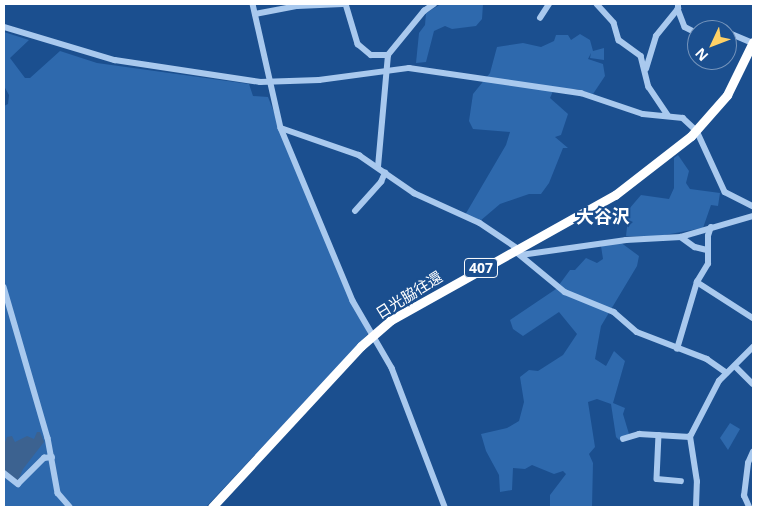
<!DOCTYPE html>
<html>
<head>
<meta charset="utf-8">
<style>
	body { margin:0 }
	#map { position:relative; width:757px; height:511px; overflow:hidden; background:#1b4f8f; font-family:"Noto Sans","Noto Sans JP",sans-serif }
	div>[style] { position:absolute }
	[style*='--x'] { left:calc(var(--x)*1px); top:calc(var(--y)*1px); width:calc(var(--w)*1px); rotate:calc(var(--a)*1deg) }
	.green>* { inset:0; background:#2e69ad }
	.water>* { inset:0; background:#3c6290 }
	.minor>* { height:5.5px; margin:-2.75px; padding:0 2.75px; transform-origin:2.75px; border-radius:2.75px; background:#a9c9ee }
	.highway>* { height:9px; margin:-4.5px; padding:0 4.5px; transform-origin:4.5px; border-radius:4.5px; background:#fff }
	span { translate:-50% -50%; white-space:nowrap; text-align:center; line-height:1.15; -webkit-text-stroke:4px #1b4f8f; paint-order:stroke }
	.shield-label span { padding:1px 4px; background:#1b4f8f; border:1px solid; border-radius:4px; -webkit-text-stroke-width:0 }
	.shield-label { font-size:14px; color:#fff; font-weight:700 }
	.street-label { font-size:15px; color:#fff }
	.quarter-label { font-size:18px; color:#fff; font-weight:700 }
	.frame { position:absolute; inset:0; border:5px solid #fff; pointer-events:none }
	.north { position:absolute; left:687px; top:20px; width:50px; height:50px; box-sizing:border-box; background:#1b4f8f; border:1px solid #7695bc; border-radius:50%; rotate:227deg; font-size:14px; font-weight:700; line-height:20px; text-align:center; color:#fff }
	.north::after { content:''; display:block; margin:auto; width:18px; height:22px; background:#ffd166; clip-path:polygon(50% 0,100% 100%,50% 72%,0 100%) }
</style>
</head>
<body>
<div id="map">
	<div class="green">
		<i style="clip-path:polygon(441px 4px,483px 4px,482px 19px,476px 26px,452px 29px,445px 26px,434px 31px,426px 62px,416px 63px,419px 33px,425px 25px,426px 13px)"></i>
		<i style="clip-path:polygon(4px 32px,29px 40px,10px 58px,25px 78px,30px 78px,60px 51px,97px 63px,249px 84px,253px 96px,268px 97px,335px 265px,368px 334px,206px 507px,4px 507px,4px 106px,8px 104px,9px 95px,4px 86px)"></i>
		<i style="clip-path:polygon(580px 34px,590px 40px,593px 51px,604px 48px,604px 60px,590px 58px,591px 53px,588px 59px,603px 64px,605px 76px,593px 94px,577px 89px,554px 89px,550px 98px,568px 114px,561px 135px,555px 137px,568px 148px,563px 148px,549px 183px,541px 194px,529px 194px,500px 204px,480px 221px,465px 215px,506px 145px,510px 132px,473px 129px,469px 121px,473px 94px,490px 73px,497px 47px,523px 43px,541px 47px,554px 41px,556px 35px,568px 35px,571px 40px)"></i>
		<i style="clip-path:polygon(678px 155px,689px 171px,686px 183px,690px 189px,720px 193px,718px 206px,711px 205px,703px 228px,659px 236px,626px 236px,629px 209px,641px 195px,669px 199px,674px 188px,674px 158px)"></i>
		<i style="clip-path:polygon(620px 242px,639px 256px,637px 266px,601px 326px,595px 359px,606px 366px,614px 351px,625px 361px,613px 403px,625px 408px,623px 414px,629px 434px,619px 440px,616px 437px,611px 404px,597px 399px,588px 402px,595px 447px,589px 454px,593px 463px,592px 507px,550px 507px,550px 495px,566px 474px,563px 471px,554px 474px,532px 465px,525px 469px,513px 468px,512px 490px,500px 492px,499px 475px,486px 451px,481px 434px,507px 428px,519px 421px,524px 402px,520px 377px,529px 370px,538px 371px,563px 355px,577px 334px,559px 312px,523px 336px,513px 329px,510px 320px,556px 289px,570px 270px,575px 270px,586px 258px,597px 263px,603px 259px,601px 246px)"></i>
		<i style="clip-path:polygon(730px 423px,740px 429px,728px 450px,720px 438px)"></i>
	</div>
	<div class="water">
		<i style="clip-path:polygon(37px 432px,40px 432px,44px 442px,23px 469px,17px 483px,4px 471px,4px 445px,7px 437px,12px 436px,15px 442px,27px 436px,34px 439px)"></i>
	</div>
	<div class="minor">
		<i style="--x:253;--y:4;--w:127;--a:77.3"></i>
		<i style="--x:281;--y:128;--w:187;--a:67.4"></i>
		<i style="--x:353;--y:301;--w:78;--a:59.8"></i>
		<i style="--x:392;--y:368;--w:149;--a:69.1"></i>
		<i style="--x:346;--y:4;--w:42;--a:73.3"></i>
		<i style="--x:358;--y:44;--w:17;--a:40"></i>
		<i style="--x:371;--y:55;--w:17;--a:0"></i>
		<i style="--x:597;--y:4;--w:25;--a:48"></i>
		<i style="--x:614;--y:23;--w:18;--a:74"></i>
		<i style="--x:619;--y:40;--w:27;--a:36"></i>
		<i style="--x:641;--y:56;--w:32;--a:76"></i>
		<i style="--x:649;--y:87;--w:34;--a:56"></i>
		<i style="--x:678;--y:9;--w:19;--a:69"></i>
		<i style="--x:685;--y:27;--w:13;--a:27"></i>
		<i style="--x:255;--y:14;--w:43;--a:-10.8"></i>
		<i style="--x:297;--y:6;--w:45;--a:-2.5"></i>
		<i style="--x:540;--y:18;--w:17;--a:-57"></i>
		<i style="--x:4;--y:27;--w:116;--a:16.6"></i>
		<i style="--x:115;--y:60;--w:147;--a:8.6"></i>
		<i style="--x:260;--y:82;--w:59;--a:-1.9"></i>
		<i style="--x:319;--y:80;--w:91;--a:-7.6"></i>
		<i style="--x:409;--y:68;--w:174;--a:8.3"></i>
		<i style="--x:581;--y:93;--w:65;--a:18.7"></i>
		<i style="--x:643;--y:114;--w:40;--a:5.7"></i>
		<i style="--x:683;--y:118;--w:19;--a:43"></i>
		<i style="--x:697;--y:131;--w:67;--a:65.3"></i>
		<i style="--x:725;--y:192;--w:31;--a:27"></i>
		<i style="--x:727;--y:32;--w:28;--a:23"></i>
		<i style="--x:646;--y:69;--w:34;--a:-73"></i>
		<i style="--x:656;--y:36;--w:35;--a:-51"></i>
		<i style="--x:678;--y:9;--w:5;--a:-90"></i>
		<i style="--x:281;--y:128;--w:83;--a:19.1"></i>
		<i style="--x:359;--y:155;--w:67;--a:34.6"></i>
		<i style="--x:414;--y:193;--w:72;--a:24.4"></i>
		<i style="--x:480;--y:223;--w:45;--a:34"></i>
		<i style="--x:378;--y:167;--w:112;--a:-84.9"></i>
		<i style="--x:388;--y:55;--w:57;--a:-50.7"></i>
		<i style="--x:424;--y:11;--w:12;--a:-35"></i>
		<i style="--x:355;--y:211;--w:39;--a:-48"></i>
		<i style="--x:381;--y:182;--w:10;--a:-66"></i>
		<i style="--x:681;--y:237;--w:17;--a:36"></i>
		<i style="--x:695;--y:247;--w:12;--a:14"></i>
		<i style="--x:514;--y:250;--w:66;--a:39.5"></i>
		<i style="--x:565;--y:292;--w:53;--a:22.2"></i>
		<i style="--x:614;--y:312;--w:30;--a:41"></i>
		<i style="--x:637;--y:332;--w:75;--a:21.1"></i>
		<i style="--x:707;--y:359;--w:24;--a:35"></i>
		<i style="--x:521;--y:255;--w:106;--a:-8.1"></i>
		<i style="--x:626;--y:240;--w:55;--a:-3.1"></i>
		<i style="--x:681;--y:237;--w:75;--a:-16.3"></i>
		<i style="--x:697;--y:282;--w:67;--a:32.7"></i>
		<i style="--x:4;--y:287;--w:157;--a:73.8"></i>
		<i style="--x:48;--y:438;--w:56;--a:79.7"></i>
		<i style="--x:58;--y:493;--w:18;--a:49"></i>
		<i style="--x:677;--y:349;--w:70;--a:-73.4"></i>
		<i style="--x:697;--y:282;--w:21;--a:-59"></i>
		<i style="--x:708;--y:264;--w:28;--a:-90"></i>
		<i style="--x:708;--y:236;--w:9;--a:-72"></i>
		<i style="--x:735;--y:366;--w:25;--a:45"></i>
		<i style="--x:659;--y:435;--w:44;--a:92.6"></i>
		<i style="--x:657;--y:479;--w:24;--a:5"></i>
		<i style="--x:623;--y:439;--w:17;--a:-17"></i>
		<i style="--x:639;--y:434;--w:51;--a:3.4"></i>
		<i style="--x:4;--y:473;--w:18;--a:38"></i>
		<i style="--x:18;--y:484;--w:37;--a:-45"></i>
		<i style="--x:44;--y:458;--w:8;--a:-7"></i>
		<i style="--x:696;--y:507;--w:25;--a:-88"></i>
		<i style="--x:697;--y:482;--w:46;--a:-98.8"></i>
		<i style="--x:690;--y:437;--w:63;--a:-62.6"></i>
		<i style="--x:719;--y:381;--w:48;--a:-45"></i>
		<i style="--x:749;--y:507;--w:12;--a:-114"></i>
		<i style="--x:744;--y:496;--w:33;--a:-83"></i>
		<i style="--x:748;--y:463;--w:12;--a:-66"></i>
	</div>
	<div class="highway">
		<i style="--x:212;--y:507;--w:219;--a:-47.2"></i>
		<i style="--x:361;--y:346;--w:40;--a:-41"></i>
		<i style="--x:391;--y:320;--w:257;--a:-29.2"></i>
		<i style="--x:615;--y:195;--w:96;--a:-37.8"></i>
		<i style="--x:691;--y:136;--w:55;--a:-48.7"></i>
		<i style="--x:727;--y:95;--w:59;--a:-63.9"></i>
	</div>
	<div class="shield-label">
		<span style="left:481px;top:268px">407</span>
	</div>
	<div class="street-label">
		<span style="left:409px;top:295px;rotate:-32deg">日光脇往還</span>
	</div>
	<div class="quarter-label">
		<span style="left:603px;top:216px">大谷沢</span>
	</div>
	<div class="frame"></div>
	<div class="north">N</div>
</div>
</body>
</html>
